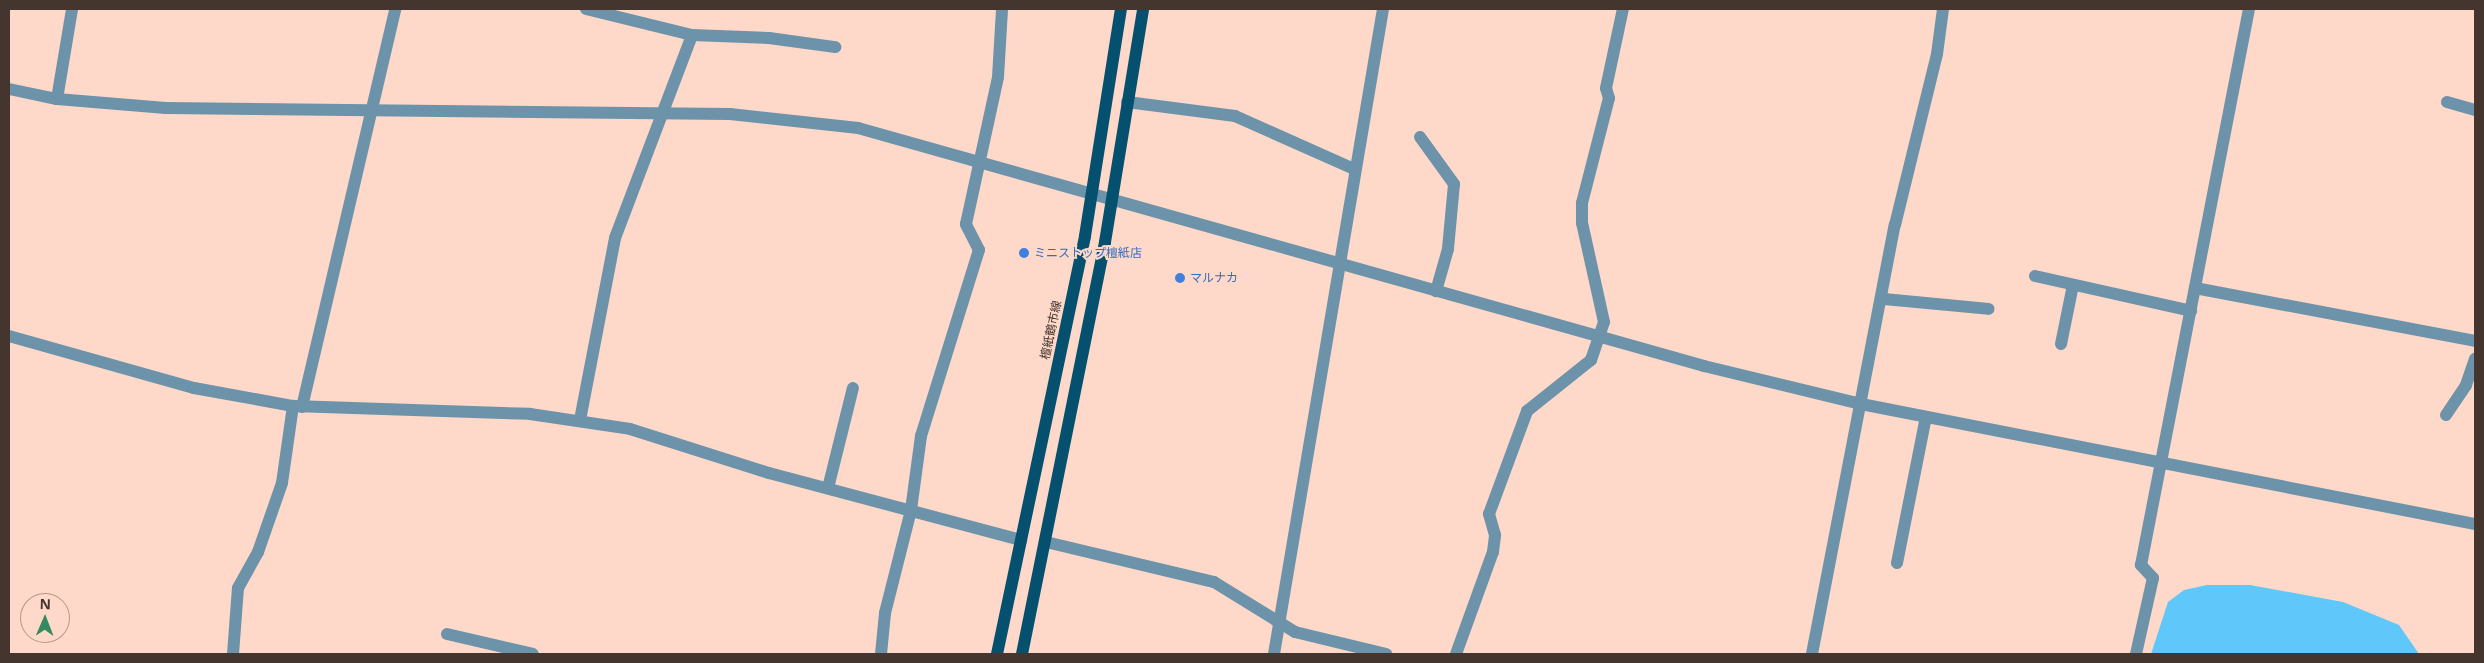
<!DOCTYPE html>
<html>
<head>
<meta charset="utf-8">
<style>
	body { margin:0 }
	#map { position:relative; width:2484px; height:663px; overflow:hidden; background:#fed9c9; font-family:"Noto Sans","Noto Sans JP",sans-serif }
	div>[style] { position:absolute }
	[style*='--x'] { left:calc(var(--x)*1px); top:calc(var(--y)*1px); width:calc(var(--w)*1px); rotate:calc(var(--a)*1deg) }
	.water>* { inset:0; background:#60c7fb }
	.minor>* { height:12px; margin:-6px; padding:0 6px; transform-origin:6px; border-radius:6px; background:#6c93a9 }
	.major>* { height:12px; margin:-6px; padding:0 6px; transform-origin:6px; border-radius:6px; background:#05506e }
	.dots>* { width:14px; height:14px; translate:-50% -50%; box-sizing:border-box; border:2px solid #fed9c9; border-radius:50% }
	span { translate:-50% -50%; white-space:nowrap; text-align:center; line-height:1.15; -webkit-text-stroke:4px #fed9c9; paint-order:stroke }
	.shop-label { font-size:12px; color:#366cbe }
	.left { translate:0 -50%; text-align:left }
	.street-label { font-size:12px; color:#44352f }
	.frame { position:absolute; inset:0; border:10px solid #44352f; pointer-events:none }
	.north { position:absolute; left:20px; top:593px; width:50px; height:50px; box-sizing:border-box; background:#fed9c9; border:1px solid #b4978b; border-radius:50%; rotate:1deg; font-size:14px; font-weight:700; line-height:20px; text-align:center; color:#44352f }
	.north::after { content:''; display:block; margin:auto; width:18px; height:22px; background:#348a5e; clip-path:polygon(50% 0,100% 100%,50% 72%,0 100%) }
</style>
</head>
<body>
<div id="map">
	<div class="water">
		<i style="clip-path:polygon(2207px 585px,2250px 585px,2343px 602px,2399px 625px,2419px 654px,2151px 654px,2168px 602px,2184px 590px)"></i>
	</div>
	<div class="minor">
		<i style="--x:586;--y:9;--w:109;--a:13.8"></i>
		<i style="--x:692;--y:35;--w:77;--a:2.2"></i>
		<i style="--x:769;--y:38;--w:67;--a:7.8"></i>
		<i style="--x:9;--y:89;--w:49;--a:11.8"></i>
		<i style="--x:57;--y:99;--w:109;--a:4.7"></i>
		<i style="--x:166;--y:108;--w:564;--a:0.61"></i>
		<i style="--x:730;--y:114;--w:129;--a:6.2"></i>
		<i style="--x:858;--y:128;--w:879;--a:15.71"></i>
		<i style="--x:1704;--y:366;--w:162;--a:13.6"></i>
		<i style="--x:1861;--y:404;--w:626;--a:11.06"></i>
		<i style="--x:57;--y:99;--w:91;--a:-80.5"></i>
		<i style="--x:1127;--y:102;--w:109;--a:7.4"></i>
		<i style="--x:1235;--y:116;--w:130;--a:24"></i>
		<i style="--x:2447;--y:102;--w:29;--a:16"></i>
		<i style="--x:1420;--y:137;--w:58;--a:54.1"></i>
		<i style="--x:1454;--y:184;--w:65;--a:95.3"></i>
		<i style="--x:1448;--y:249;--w:44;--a:105.9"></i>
		<i style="--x:2035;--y:276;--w:160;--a:12.6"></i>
		<i style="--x:2195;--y:288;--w:285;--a:10.7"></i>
		<i style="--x:1884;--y:299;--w:105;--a:5.4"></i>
		<i style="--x:9;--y:336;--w:192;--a:15.7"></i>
		<i style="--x:194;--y:388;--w:101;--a:10.3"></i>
		<i style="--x:293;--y:406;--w:237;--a:1.9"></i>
		<i style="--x:530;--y:414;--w:101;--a:8.5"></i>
		<i style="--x:630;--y:429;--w:146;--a:17.6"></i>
		<i style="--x:769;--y:473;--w:261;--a:14.9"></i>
		<i style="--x:2061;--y:344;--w:60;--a:-78.5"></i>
		<i style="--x:302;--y:407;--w:409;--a:-76.8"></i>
		<i style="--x:2446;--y:415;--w:36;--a:-56"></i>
		<i style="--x:2466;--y:385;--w:28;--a:-71"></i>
		<i style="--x:580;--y:420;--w:185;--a:-79.1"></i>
		<i style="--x:615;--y:238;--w:217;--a:-69.2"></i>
		<i style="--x:828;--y:488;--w:103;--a:-76"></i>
		<i style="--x:1046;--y:542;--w:173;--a:13.4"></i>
		<i style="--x:1214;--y:582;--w:95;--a:31.7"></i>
		<i style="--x:1295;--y:632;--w:94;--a:13.6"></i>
		<i style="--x:1897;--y:563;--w:149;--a:-78.8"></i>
		<i style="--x:447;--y:634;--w:88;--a:13.1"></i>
		<i style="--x:233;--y:654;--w:66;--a:-85.7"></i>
		<i style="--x:238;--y:588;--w:41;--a:-60.9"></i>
		<i style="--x:258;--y:552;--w:73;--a:-70.8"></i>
		<i style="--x:282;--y:483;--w:78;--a:-81.9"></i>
		<i style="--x:881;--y:654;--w:41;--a:-84.4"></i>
		<i style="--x:885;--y:613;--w:106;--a:-75.8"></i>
		<i style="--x:911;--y:510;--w:75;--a:-82.3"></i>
		<i style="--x:921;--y:436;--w:195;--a:-72.7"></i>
		<i style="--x:979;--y:250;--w:29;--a:-117"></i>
		<i style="--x:966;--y:224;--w:150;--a:-77.7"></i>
		<i style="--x:998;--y:77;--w:68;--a:-86.6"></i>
		<i style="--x:1274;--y:654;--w:654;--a:-80.41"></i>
		<i style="--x:1456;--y:654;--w:109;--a:-70.1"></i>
		<i style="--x:1493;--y:552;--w:17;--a:-83"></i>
		<i style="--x:1495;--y:535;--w:22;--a:-106"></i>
		<i style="--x:1489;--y:514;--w:110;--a:-69.7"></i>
		<i style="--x:1527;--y:411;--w:82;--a:-38.6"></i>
		<i style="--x:1591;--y:360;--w:40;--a:-71.1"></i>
		<i style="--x:1604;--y:322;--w:101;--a:-102.5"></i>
		<i style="--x:1582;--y:223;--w:20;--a:-90"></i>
		<i style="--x:1582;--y:203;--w:108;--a:-75.6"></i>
		<i style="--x:1609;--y:98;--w:10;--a:-107"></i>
		<i style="--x:1606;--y:88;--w:81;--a:-77.9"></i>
		<i style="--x:1812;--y:654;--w:437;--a:-79.1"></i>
		<i style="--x:1895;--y:225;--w:176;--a:-76.2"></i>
		<i style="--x:1937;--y:54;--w:45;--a:-82.4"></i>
		<i style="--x:2136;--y:654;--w:78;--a:-77.4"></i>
		<i style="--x:2153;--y:578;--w:18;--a:-133"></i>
		<i style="--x:2141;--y:565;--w:566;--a:-79.01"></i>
	</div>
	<div class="major">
		<i style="--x:997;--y:654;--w:427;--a:-78.1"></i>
		<i style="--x:1085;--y:236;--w:230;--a:-81"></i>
		<i style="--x:1022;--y:654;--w:420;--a:-78.6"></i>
		<i style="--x:1105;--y:242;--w:236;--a:-80.7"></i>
	</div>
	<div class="dots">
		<i style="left:1024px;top:253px;background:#3f7fe0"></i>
		<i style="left:1180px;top:278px;background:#3f7fe0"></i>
	</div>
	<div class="shop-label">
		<span class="left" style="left:1034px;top:253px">ミニストップ檀紙店</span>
		<span class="left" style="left:1190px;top:278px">マルナカ</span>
	</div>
	<div class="street-label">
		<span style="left:1051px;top:330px;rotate:-78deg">檀紙鶴市線</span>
	</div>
	<div class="frame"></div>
	<div class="north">N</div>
</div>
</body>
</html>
